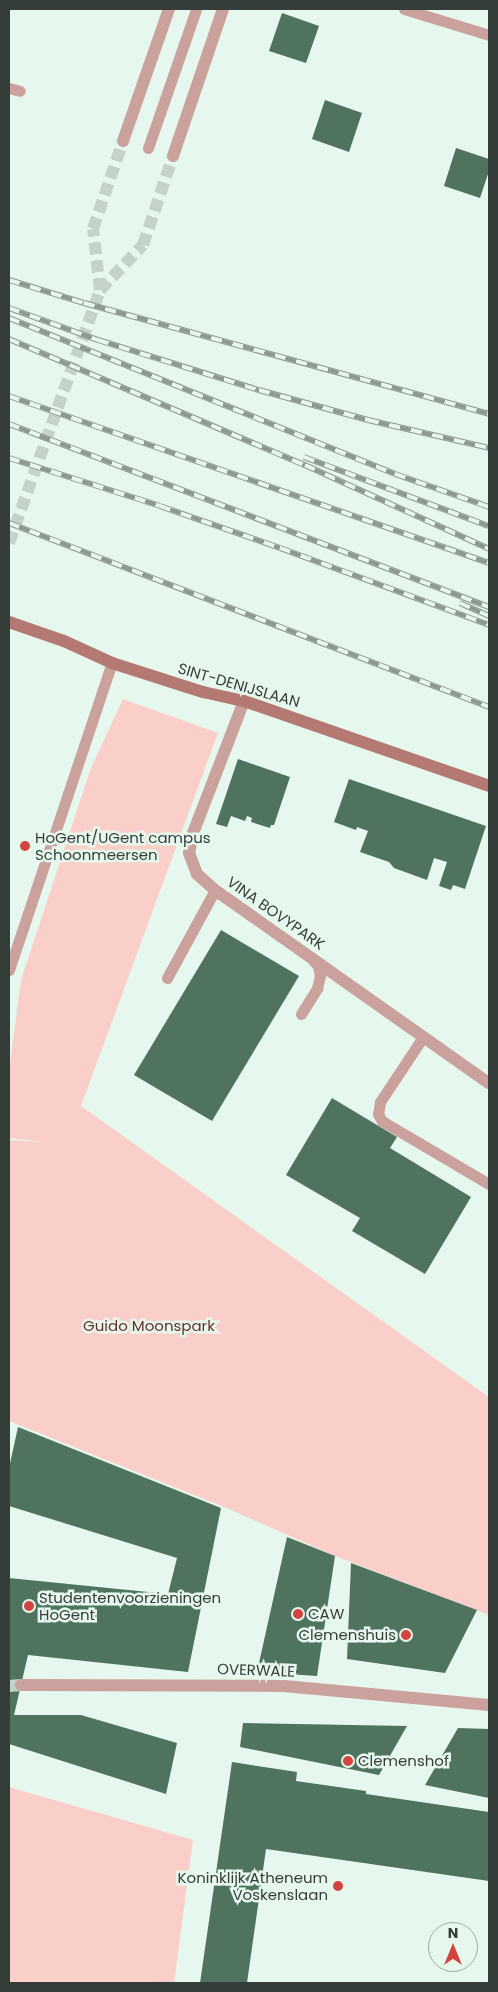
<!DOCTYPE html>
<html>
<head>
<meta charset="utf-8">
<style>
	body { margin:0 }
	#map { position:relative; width:498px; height:1992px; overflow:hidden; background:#e6f8ed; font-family:Poppins,sans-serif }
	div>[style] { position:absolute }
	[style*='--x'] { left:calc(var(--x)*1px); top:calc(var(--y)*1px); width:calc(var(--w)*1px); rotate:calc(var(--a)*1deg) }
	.green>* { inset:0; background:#facfc9 }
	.building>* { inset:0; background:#50735f }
	.street-tunnel>* { height:12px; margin-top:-6px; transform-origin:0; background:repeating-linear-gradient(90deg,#c3d3c9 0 12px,transparent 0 18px) }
	.lane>* { height:11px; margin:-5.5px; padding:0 5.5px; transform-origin:5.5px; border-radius:5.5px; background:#caa19c }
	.street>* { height:12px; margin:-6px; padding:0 6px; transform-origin:6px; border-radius:6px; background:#caa19c }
	.secondary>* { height:12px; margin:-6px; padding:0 6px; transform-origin:6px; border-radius:6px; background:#b47972 }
	.rail>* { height:5.5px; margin-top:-2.75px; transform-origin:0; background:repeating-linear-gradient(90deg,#e6f8ed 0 11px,#8c9991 0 22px); box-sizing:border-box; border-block:1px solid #8c9991 }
	.dots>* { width:14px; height:14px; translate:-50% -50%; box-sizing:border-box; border:2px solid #e6f8ed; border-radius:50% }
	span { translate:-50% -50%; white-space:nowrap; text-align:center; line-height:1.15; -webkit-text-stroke:5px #e6f8ed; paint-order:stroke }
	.street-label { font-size:15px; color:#353d38 }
	.poi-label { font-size:15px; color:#353d38 }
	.left { translate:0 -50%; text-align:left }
	.right { translate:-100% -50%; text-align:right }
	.park-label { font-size:15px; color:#67302b }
	.frame { position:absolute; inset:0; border:10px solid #353d38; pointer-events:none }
	.north { position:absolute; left:428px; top:1922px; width:50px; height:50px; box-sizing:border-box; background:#e6f8ed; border:1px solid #9fada5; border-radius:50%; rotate:0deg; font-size:14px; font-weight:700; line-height:20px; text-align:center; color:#353d38 }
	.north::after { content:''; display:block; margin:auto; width:18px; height:22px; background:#d2443d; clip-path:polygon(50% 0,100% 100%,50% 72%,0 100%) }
</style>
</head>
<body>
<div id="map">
	<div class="green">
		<i style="clip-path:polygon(123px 699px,218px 733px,81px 1106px,489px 1397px,489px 1615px,335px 1556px,229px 1509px,9px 1421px,9px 1140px,44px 1142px,9px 1138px,9px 1072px,21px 980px,91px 768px)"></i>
		<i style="clip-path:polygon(9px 1787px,193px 1840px,174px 1983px,9px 1983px)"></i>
	</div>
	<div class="building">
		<i style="clip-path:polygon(282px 13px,319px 26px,306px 63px,269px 51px)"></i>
		<i style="clip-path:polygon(325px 100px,362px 113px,349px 152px,312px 139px)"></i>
		<i style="clip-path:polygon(456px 148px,489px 159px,489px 171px,480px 198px,444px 186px)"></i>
		<i style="clip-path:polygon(238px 759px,290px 777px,274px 825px,271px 825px,270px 828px,251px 822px,252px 818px,247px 816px,245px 821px,231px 816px,227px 827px,216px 824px)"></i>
		<i style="clip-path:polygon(349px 779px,486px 826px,465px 889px,453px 885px,451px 890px,439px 886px,447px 862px,434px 858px,427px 880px,394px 868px,389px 862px,360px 852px,368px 831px,357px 827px,356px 830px,334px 822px)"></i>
		<i style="clip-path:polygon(221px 930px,299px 976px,212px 1121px,134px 1075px)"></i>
		<i style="clip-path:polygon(332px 1098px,397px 1137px,390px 1148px,471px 1197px,425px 1274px,352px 1231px,360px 1218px,286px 1175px)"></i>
		<i style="clip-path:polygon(18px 1427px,221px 1508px,188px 1672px,28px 1655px,14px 1715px,81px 1715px,177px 1743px,166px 1794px,9px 1744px,9px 1578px,168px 1594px,177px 1558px,9px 1506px,9px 1468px)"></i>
		<i style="clip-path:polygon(287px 1537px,335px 1556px,317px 1676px,257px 1672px)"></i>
		<i style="clip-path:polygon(351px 1563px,477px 1610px,445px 1673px,347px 1659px)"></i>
		<i style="clip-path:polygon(243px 1723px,407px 1726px,379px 1775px,240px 1747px)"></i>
		<i style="clip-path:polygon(458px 1728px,489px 1729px,489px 1798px,425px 1785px)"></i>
		<i style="clip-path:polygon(232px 1762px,297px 1772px,296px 1781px,366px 1791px,366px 1794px,489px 1812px,489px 1881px,266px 1849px,247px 1983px,200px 1983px)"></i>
	</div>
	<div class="street-tunnel">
		<i style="--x:100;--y:290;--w:61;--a:-96.5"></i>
		<i style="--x:93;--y:229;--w:93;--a:-71.2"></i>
		<i style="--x:9;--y:543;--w:269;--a:-70.2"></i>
		<i style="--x:100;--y:290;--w:62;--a:-46.3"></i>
		<i style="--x:143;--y:245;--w:94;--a:-71.4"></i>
		<i style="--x:9;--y:1686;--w:12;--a:-5"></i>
	</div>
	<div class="lane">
		<i style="--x:404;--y:9;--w:89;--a:17"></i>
		<i style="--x:9;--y:88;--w:11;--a:15"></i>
		<i style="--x:148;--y:148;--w:147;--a:-70.9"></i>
		<i style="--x:9;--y:970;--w:324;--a:-71.5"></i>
		<i style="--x:167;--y:978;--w:100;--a:-61.4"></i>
		<i style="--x:301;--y:1014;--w:31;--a:-58"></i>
		<i style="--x:317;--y:988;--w:12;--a:-76"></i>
		<i style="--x:320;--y:976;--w:10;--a:-101"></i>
		<i style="--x:318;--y:966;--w:11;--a:-131"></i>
		<i style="--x:423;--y:1037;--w:78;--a:123.5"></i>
		<i style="--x:380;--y:1102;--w:12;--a:99"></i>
		<i style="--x:378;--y:1114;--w:8;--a:60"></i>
		<i style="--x:382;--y:1121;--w:124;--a:30.5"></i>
	</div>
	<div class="street">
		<i style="--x:123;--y:141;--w:140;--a:-70.8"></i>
		<i style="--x:173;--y:156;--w:155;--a:-71.2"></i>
		<i style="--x:244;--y:701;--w:142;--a:111.1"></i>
		<i style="--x:193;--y:833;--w:20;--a:101"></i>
		<i style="--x:189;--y:853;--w:22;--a:69"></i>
		<i style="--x:197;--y:874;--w:24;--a:42"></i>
		<i style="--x:215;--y:890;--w:335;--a:35.2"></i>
		<i style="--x:21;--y:1685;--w:263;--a:0.2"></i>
		<i style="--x:284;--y:1686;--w:206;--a:5.3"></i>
	</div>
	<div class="secondary">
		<i style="--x:9;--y:622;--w:58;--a:19.1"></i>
		<i style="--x:64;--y:641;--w:53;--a:24.6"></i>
		<i style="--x:112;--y:663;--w:96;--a:17.7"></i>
		<i style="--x:203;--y:692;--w:42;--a:12.4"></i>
		<i style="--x:244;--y:701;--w:259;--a:19.1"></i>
	</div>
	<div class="rail">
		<i style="--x:9;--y:280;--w:78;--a:17"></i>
		<i style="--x:84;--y:303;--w:420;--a:15.3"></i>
		<i style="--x:9;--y:308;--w:95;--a:19.8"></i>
		<i style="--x:98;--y:340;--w:169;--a:17.3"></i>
		<i style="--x:259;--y:390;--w:113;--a:15.4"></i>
		<i style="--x:368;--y:420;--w:124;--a:13"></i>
		<i style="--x:9;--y:318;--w:416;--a:22"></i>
		<i style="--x:395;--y:474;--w:100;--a:19.3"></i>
		<i style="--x:9;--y:339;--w:322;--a:23.1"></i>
		<i style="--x:305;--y:465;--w:202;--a:24.5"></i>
		<i style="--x:9;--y:396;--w:508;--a:19.18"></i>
		<i style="--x:9;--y:424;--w:514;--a:20.87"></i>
		<i style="--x:304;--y:457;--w:197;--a:20.5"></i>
		<i style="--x:9;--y:458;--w:158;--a:17.6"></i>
		<i style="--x:160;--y:506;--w:127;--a:19.3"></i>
		<i style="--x:280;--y:548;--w:223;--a:20.2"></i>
		<i style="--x:9;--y:523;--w:514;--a:20.97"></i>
		<i style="--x:460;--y:603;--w:32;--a:24"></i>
	</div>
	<div class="dots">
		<i style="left:25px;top:846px;background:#d2443d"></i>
		<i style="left:29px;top:1606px;background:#d2443d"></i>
		<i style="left:298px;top:1614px;background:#d2443d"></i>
		<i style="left:406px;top:1635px;background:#d2443d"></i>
		<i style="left:348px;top:1761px;background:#d2443d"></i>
		<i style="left:338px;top:1886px;background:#d2443d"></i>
	</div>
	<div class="street-label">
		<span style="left:239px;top:685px;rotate:16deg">SINT-DENIJSLAAN</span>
		<span style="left:276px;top:913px;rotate:35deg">VINA BOVYPARK</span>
		<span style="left:256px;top:1670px;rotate:2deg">OVERWALE</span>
	</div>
	<div class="poi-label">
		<span class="left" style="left:35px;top:846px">HoGent/UGent campus<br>Schoonmeersen</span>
		<span class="left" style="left:39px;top:1606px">Studentenvoorzieningen<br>HoGent</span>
		<span class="left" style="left:308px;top:1614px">CAW</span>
		<span class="right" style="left:396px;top:1635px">Clemenshuis</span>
		<span class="left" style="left:358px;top:1761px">Clemenshof</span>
		<span class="right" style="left:328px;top:1886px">Koninklijk Atheneum<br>Voskenslaan</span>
	</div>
	<div class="park-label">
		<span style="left:149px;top:1326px">Guido Moonspark</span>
	</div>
	<div class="frame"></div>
	<div class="north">N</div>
</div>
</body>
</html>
